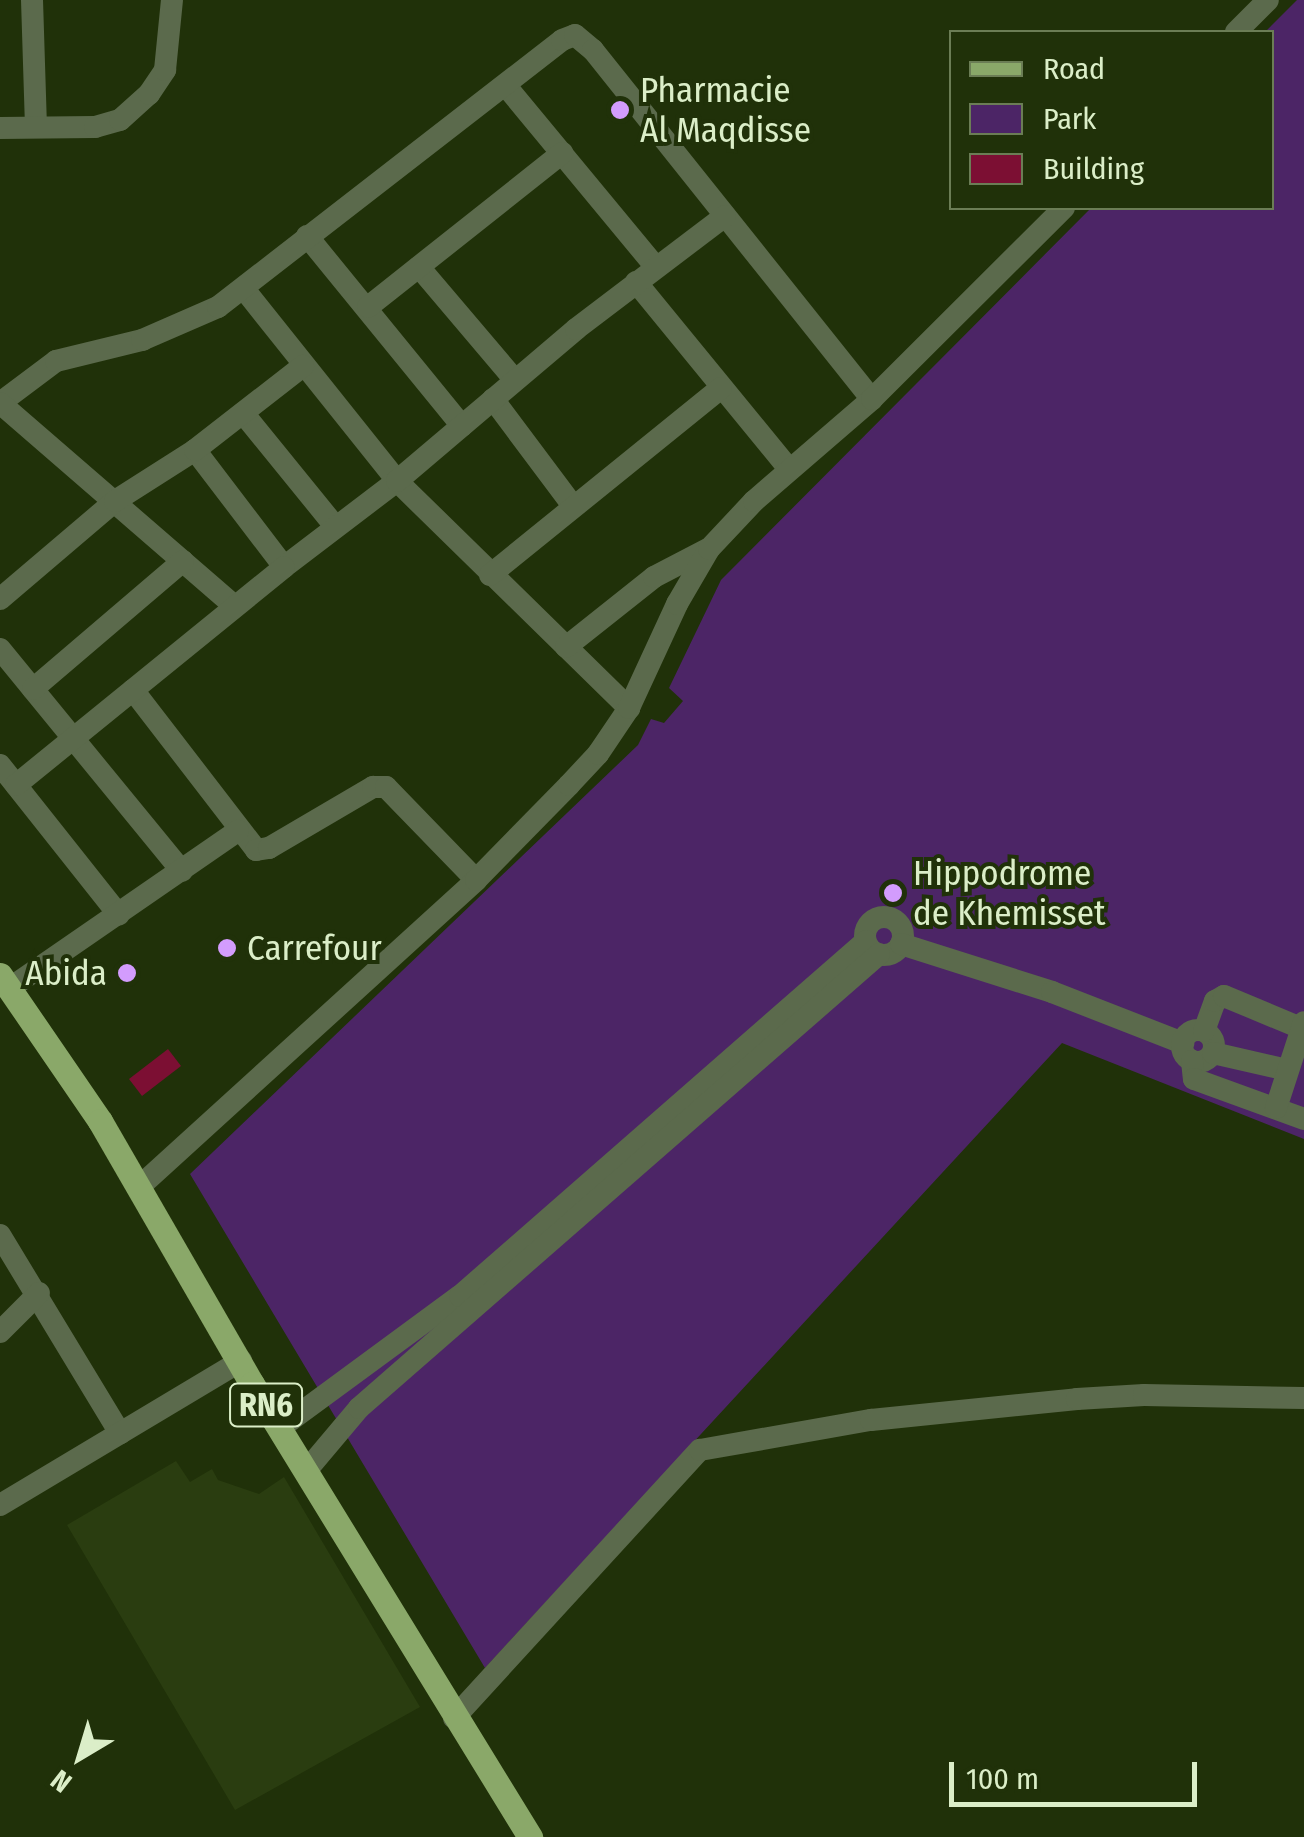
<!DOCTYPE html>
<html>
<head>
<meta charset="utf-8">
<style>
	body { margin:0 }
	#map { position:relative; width:1304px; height:1837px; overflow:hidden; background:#203109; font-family:"Fira Sans Condensed",sans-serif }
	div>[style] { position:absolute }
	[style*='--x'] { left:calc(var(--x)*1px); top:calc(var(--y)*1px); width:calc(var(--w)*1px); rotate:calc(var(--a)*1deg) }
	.built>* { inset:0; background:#2a3d10 }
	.green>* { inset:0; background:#4c2566 }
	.building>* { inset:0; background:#7c0f33 }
	.minor>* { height:22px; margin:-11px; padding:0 11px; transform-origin:11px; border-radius:11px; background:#5b6a4c }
	.minor>.ring { margin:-11px; padding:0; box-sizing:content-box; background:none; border:22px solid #5b6a4c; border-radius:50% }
	.major>* { height:25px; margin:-12.5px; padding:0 12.5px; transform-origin:12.5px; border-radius:12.5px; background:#8aa869 }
	.dots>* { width:28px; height:28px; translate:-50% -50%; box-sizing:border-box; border:5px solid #203109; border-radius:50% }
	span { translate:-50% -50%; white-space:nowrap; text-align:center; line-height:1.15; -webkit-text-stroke:8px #203109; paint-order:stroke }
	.shield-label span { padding:2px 8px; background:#203109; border:2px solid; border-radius:8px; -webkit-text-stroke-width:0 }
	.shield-label { font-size:32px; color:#dbeec8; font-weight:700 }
	.poi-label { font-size:35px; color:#dbeec8 }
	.left { translate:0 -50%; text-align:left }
	.right { translate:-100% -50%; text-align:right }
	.legend { position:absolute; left:949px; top:30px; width:325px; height:180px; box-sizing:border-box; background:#203109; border:2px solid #6b7d55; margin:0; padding:12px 18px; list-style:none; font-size:30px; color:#dbeec8 }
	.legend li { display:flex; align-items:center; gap:20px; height:50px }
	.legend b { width:50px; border:2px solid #6b7d55 }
	.north { position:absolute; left:30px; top:1707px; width:100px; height:100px; -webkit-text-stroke:8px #203109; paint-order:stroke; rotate:218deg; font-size:28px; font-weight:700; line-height:40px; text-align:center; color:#dbeec8 }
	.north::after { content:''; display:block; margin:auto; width:35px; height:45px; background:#dbeec8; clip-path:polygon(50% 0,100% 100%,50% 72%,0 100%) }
	.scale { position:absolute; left:949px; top:1762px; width:248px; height:45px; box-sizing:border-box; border:5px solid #dbeec8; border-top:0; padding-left:12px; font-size:30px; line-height:35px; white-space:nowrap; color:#dbeec8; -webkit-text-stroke:8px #203109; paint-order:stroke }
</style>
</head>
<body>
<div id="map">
	<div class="built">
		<i style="clip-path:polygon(176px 1461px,190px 1482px,212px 1469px,218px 1480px,259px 1494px,284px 1477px,420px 1707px,235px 1810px,67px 1525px)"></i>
	</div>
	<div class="green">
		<i style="clip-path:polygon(1297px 0,1304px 0,1304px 1139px,1062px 1043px,485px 1668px,190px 1174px,638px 745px,651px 719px,664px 723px,683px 701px,669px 688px,721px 580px,1091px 208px,1272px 208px,1272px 32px,1265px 32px)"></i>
	</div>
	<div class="building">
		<i style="clip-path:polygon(168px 1049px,181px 1066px,142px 1096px,129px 1079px)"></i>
	</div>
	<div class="minor">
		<i style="--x:32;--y:0;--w:127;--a:88.2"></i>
		<i style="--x:1236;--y:32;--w:45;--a:-45"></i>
		<i style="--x:506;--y:86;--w:235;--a:50.4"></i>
		<i style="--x:0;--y:128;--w:95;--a:-0.6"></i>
		<i style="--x:95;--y:127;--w:26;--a:-16"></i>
		<i style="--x:120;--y:120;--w:39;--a:-42"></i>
		<i style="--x:149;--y:94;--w:29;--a:-56"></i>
		<i style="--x:165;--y:70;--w:70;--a:-84.3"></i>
		<i style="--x:307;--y:236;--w:245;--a:50.8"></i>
		<i style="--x:419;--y:267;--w:148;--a:49.7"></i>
		<i style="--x:636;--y:282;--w:242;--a:50.7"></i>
		<i style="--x:244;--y:289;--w:246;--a:51.4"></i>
		<i style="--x:397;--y:481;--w:325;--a:44.4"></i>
		<i style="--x:368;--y:307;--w:248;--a:-38.4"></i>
		<i style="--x:493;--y:399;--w:134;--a:53.2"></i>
		<i style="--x:0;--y:403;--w:70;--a:-36.9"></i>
		<i style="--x:56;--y:361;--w:89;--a:-13.7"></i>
		<i style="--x:142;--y:340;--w:83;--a:-23.5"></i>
		<i style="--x:218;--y:307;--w:435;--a:-37.8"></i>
		<i style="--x:562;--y:40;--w:14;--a:-21"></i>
		<i style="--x:575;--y:35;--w:23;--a:40"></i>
		<i style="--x:593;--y:50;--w:447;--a:51.4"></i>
		<i style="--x:0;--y:403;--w:308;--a:40.9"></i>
		<i style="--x:243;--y:413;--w:144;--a:50.9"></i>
		<i style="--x:195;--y:450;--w:147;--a:52.7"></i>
		<i style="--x:284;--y:567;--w:142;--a:-37.3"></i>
		<i style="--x:397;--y:481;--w:235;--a:-40.3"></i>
		<i style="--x:576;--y:329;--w:187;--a:-37.2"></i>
		<i style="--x:490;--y:575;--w:297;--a:-39"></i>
		<i style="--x:0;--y:599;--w:151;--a:-40.4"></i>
		<i style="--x:115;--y:501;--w:95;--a:-32.5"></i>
		<i style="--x:195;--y:450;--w:137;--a:-37.9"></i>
		<i style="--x:566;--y:647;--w:112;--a:-38.5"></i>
		<i style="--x:654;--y:577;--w:59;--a:-27.4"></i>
		<i style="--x:0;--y:649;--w:287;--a:50.7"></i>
		<i style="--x:33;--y:689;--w:197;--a:-40.5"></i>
		<i style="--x:133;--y:690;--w:202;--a:52.4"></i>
		<i style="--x:256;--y:850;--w:13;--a:-9"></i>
		<i style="--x:269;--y:848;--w:121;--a:-30.4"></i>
		<i style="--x:373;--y:787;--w:13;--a:0"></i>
		<i style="--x:386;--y:787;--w:129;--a:45.9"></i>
		<i style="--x:0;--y:765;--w:191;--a:51.6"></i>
		<i style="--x:16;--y:785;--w:345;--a:-39.1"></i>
		<i class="ring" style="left:865px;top:917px;width:16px;height:16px"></i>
		<i style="--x:901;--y:944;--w:158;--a:17.6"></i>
		<i style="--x:1052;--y:992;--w:141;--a:21.3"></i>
		<i style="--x:10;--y:988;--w:277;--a:-34.6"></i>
		<i class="ring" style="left:1182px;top:1030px;width:10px;height:10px"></i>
		<i style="--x:1204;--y:1031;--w:32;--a:-70"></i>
		<i style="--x:1215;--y:1001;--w:10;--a:-29"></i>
		<i style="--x:1224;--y:996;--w:83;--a:22.6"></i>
		<i style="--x:1213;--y:1053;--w:76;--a:12.9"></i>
		<i style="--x:1192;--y:1061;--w:18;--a:84"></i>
		<i style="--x:1194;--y:1079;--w:117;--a:20"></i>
		<i style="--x:1276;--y:1108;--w:90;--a:-72"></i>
		<i style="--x:138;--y:1188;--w:457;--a:-42.3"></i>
		<i style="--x:476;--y:880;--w:133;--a:-45.6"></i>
		<i style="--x:569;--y:785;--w:42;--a:-46.9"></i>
		<i style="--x:598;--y:754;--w:55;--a:-56"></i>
		<i style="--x:629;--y:708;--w:115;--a:-65.2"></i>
		<i style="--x:677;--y:604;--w:64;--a:-59.8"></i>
		<i style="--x:709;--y:549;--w:66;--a:-46.8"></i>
		<i style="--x:754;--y:501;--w:156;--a:-40.8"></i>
		<i style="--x:872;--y:399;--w:271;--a:-44.9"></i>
		<i style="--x:0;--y:1235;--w:232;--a:58.8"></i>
		<i style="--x:0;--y:1332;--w:55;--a:-45"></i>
		<i style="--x:280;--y:1428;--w:223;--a:-36.3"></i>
		<i style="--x:460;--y:1296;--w:539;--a:-41.17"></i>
		<i style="--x:306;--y:1471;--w:82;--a:-49.9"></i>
		<i style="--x:359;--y:1408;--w:690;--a:-41.12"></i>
		<i style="--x:0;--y:1505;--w:281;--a:-30.9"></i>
		<i style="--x:454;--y:1718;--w:364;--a:-47.5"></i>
		<i style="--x:700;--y:1450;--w:174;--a:-10"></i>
		<i style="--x:871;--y:1420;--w:207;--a:-5.8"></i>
		<i style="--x:1077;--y:1399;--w:67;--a:-3.4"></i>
		<i style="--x:1144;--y:1395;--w:160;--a:1.1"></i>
	</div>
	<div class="major">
		<i style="--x:0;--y:975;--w:177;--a:55.6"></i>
		<i style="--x:100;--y:1121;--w:304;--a:60"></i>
		<i style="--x:252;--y:1384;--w:532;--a:58.46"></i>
	</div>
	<div class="dots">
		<i style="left:620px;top:110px;background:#d39cfd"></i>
		<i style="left:893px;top:893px;background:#d39cfd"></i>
		<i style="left:227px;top:948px;background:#d39cfd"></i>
		<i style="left:127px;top:973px;background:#d39cfd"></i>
	</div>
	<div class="shield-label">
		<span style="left:266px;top:1405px">RN6</span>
	</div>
	<div class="poi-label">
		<span class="left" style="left:640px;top:110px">Pharmacie<br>Al Maqdisse</span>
		<span class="left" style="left:913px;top:893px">Hippodrome<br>de Khemisset</span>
		<span class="left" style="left:247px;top:948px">Carrefour</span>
		<span class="right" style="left:107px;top:973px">Abida</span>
	</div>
	<ul class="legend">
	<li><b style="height:12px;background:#8aa869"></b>Road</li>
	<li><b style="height:28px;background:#4c2566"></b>Park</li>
	<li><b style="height:28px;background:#7c0f33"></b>Building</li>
	</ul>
	<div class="north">N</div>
	<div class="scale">100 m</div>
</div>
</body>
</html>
